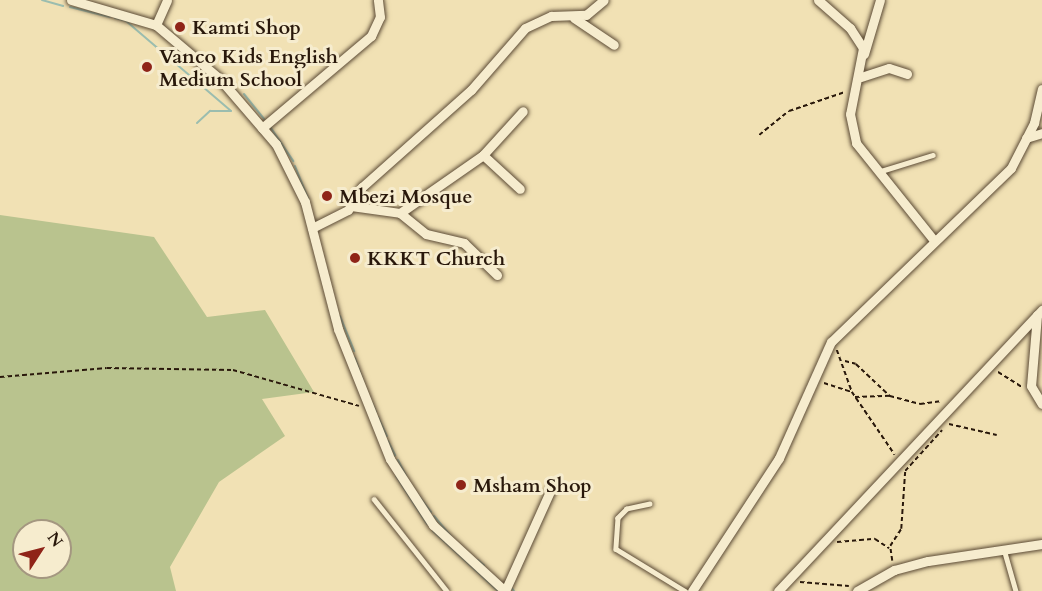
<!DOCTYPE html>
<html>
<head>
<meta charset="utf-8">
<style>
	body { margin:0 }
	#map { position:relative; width:1042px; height:591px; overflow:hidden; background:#f1e1b4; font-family:Cardo,serif }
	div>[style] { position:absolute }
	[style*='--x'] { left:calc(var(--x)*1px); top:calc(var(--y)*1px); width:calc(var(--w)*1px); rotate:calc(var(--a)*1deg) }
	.green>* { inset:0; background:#b9c38e }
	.stream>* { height:2px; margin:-1px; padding:0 1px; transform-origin:1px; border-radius:1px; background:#9bbdaf }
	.path>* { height:1.5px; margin-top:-0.75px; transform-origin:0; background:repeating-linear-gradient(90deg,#29180b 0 4.5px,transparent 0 7.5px) }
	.roads { filter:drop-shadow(0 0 2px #5b4a35) drop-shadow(0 0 2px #5b4a35) }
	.lane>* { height:4.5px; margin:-2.25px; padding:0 2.25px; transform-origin:2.25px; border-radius:2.25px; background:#f6ecce }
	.street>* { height:9px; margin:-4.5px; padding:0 4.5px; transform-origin:4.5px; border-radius:4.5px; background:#f6ecce }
	.dots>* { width:16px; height:16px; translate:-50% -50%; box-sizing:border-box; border:3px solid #f6ecce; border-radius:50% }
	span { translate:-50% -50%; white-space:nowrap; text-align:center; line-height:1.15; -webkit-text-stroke:6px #f6ecce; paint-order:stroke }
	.poi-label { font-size:20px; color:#29180b; font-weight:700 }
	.left { translate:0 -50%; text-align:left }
	.north { position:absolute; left:12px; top:519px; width:60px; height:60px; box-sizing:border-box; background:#f6ecce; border:2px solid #a49780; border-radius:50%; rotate:54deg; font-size:16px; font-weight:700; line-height:24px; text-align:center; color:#29180b }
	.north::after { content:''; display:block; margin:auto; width:21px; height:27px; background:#8f2418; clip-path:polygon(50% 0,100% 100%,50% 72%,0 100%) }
</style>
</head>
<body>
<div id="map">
	<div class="green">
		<i style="clip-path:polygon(evenodd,0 215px,154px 237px,207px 317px,265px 310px,314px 392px,262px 399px,285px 436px,219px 482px,170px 567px,176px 591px,0 591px,0 215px,24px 531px,60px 531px,60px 567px,24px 567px,24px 531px)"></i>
	</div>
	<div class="stream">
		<i style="--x:42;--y:0;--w:22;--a:16"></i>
		<i style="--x:70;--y:7;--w:41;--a:14"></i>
		<i style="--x:115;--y:18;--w:11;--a:15"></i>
		<i style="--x:126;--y:21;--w:138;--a:40.6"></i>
		<i style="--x:244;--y:94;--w:32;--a:51"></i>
		<i style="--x:197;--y:123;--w:18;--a:-43"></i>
		<i style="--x:210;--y:111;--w:21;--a:0"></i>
		<i style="--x:271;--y:128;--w:40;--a:56"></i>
		<i style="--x:295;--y:166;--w:37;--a:68"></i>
		<i style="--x:340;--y:316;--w:38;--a:68"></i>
		<i style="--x:355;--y:358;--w:24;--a:71"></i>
		<i style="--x:372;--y:403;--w:10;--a:66"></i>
		<i style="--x:378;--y:417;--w:21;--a:65"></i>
		<i style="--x:388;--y:441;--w:16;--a:63"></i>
		<i style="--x:398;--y:460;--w:18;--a:63"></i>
		<i style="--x:396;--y:476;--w:57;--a:57.1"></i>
		<i style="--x:419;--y:496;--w:20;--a:53"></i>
		<i style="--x:434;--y:516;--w:26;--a:50"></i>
		<i style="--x:433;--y:531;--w:88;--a:42.7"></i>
		<i style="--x:478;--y:560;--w:8;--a:40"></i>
		<i style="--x:510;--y:586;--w:6;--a:51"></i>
	</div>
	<div class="path">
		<i style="--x:759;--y:135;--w:38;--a:-39"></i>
		<i style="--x:789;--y:111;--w:59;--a:-18.7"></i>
		<i style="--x:837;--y:350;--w:45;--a:70.3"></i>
		<i style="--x:852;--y:392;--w:76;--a:55.7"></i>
		<i style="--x:845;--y:361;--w:11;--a:15"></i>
		<i style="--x:856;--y:364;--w:47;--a:43.3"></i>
		<i style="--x:890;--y:396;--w:31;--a:15"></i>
		<i style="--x:920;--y:404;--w:22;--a:-8"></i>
		<i style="--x:998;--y:372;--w:28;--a:32"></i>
		<i style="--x:0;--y:377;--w:107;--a:-4.8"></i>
		<i style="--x:107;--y:368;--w:126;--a:0.9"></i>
		<i style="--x:233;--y:370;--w:131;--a:15.9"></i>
		<i style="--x:824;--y:383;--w:28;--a:18"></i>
		<i style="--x:855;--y:397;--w:35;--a:-2"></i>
		<i style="--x:949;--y:424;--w:49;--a:12.9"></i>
		<i style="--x:905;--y:471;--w:55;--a:-47.9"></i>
		<i style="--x:837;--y:542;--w:38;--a:-5"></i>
		<i style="--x:875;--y:539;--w:17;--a:33"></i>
		<i style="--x:892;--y:561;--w:15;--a:-98"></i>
		<i style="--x:890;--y:546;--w:20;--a:-57"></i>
		<i style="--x:901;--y:529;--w:59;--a:-86.1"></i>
		<i style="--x:800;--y:582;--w:49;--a:4.7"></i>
	</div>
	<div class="roads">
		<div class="lane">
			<i style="--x:881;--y:171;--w:54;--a:-17.1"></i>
			<i style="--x:374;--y:499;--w:117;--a:51.6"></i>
			<i style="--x:650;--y:504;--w:24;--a:168"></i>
			<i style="--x:627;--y:509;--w:13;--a:135"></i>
			<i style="--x:618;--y:518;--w:31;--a:94"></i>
			<i style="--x:616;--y:549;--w:81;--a:31.3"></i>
			<i style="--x:1004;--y:549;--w:44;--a:74.1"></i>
		</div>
		<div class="street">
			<i style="--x:71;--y:0;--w:89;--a:16.4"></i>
			<i style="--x:156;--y:25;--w:84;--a:40.2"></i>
			<i style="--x:220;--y:79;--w:86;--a:49.3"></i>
			<i style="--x:276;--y:144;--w:65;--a:63.4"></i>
			<i style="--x:305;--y:202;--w:131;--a:75.4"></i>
			<i style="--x:338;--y:329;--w:140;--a:68.2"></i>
			<i style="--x:390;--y:459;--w:79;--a:56.9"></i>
			<i style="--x:433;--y:525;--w:98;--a:42.5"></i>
			<i style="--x:818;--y:0;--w:43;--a:41.2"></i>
			<i style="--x:850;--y:28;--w:24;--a:57"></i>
			<i style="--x:863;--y:48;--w:67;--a:101.1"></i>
			<i style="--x:850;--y:114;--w:30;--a:78"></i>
			<i style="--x:856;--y:143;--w:123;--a:51.3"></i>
			<i style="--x:574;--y:18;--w:48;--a:34"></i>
			<i style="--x:156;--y:25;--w:27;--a:-66"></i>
			<i style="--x:864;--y:54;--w:56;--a:-73.5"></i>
			<i style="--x:861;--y:77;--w:29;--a:-18"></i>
			<i style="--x:889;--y:68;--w:19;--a:18"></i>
			<i style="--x:262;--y:128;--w:143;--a:-40.2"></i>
			<i style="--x:371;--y:36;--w:21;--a:-65"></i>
			<i style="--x:380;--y:17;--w:17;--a:-97"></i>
			<i style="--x:1026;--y:138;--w:17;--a:-17"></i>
			<i style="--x:483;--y:155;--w:50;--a:42.6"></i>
			<i style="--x:351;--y:206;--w:49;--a:8.1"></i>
			<i style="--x:400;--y:213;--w:33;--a:39"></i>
			<i style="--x:426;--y:234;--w:39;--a:13"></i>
			<i style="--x:464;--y:243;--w:46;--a:44.1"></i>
			<i style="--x:400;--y:213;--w:101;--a:-34.9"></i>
			<i style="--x:483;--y:155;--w:59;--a:-47.7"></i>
			<i style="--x:312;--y:228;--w:40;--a:-26.6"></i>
			<i style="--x:348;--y:210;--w:27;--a:-59"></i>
			<i style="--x:362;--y:187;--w:146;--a:-41.7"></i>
			<i style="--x:471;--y:90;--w:82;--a:-48.9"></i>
			<i style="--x:525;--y:28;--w:29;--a:-25"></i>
			<i style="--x:551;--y:16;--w:35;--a:-2"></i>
			<i style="--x:586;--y:15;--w:23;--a:-40"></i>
			<i style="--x:1037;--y:315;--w:71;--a:94.8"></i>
			<i style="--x:1031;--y:386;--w:21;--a:59"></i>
			<i style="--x:505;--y:591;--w:114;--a:-65.7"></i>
			<i style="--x:692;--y:591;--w:159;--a:-56.8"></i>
			<i style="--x:779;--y:458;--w:127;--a:-65.9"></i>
			<i style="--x:831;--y:342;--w:250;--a:-44"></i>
			<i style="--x:1011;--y:168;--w:51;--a:-62.9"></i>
			<i style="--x:1034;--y:123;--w:35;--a:-77"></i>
			<i style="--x:778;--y:591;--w:386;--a:-46.8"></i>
			<i style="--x:857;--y:591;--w:43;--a:-29.6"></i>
			<i style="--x:894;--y:570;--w:35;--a:-15"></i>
			<i style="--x:928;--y:561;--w:115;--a:-8.5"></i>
		</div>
	</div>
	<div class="dots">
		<i style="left:180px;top:27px;background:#8f2418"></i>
		<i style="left:147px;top:67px;background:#8f2418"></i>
		<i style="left:327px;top:196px;background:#8f2418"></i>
		<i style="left:355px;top:258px;background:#8f2418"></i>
		<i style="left:461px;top:485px;background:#8f2418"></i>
	</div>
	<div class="poi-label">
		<span class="left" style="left:192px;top:27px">Kamti Shop</span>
		<span class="left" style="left:159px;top:68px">Vanco Kids English<br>Medium School</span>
		<span class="left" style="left:339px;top:196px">Mbezi Mosque</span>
		<span class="left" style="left:367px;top:258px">KKKT Church</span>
		<span class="left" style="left:473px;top:485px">Msham Shop</span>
	</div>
	<div class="north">N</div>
</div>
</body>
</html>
